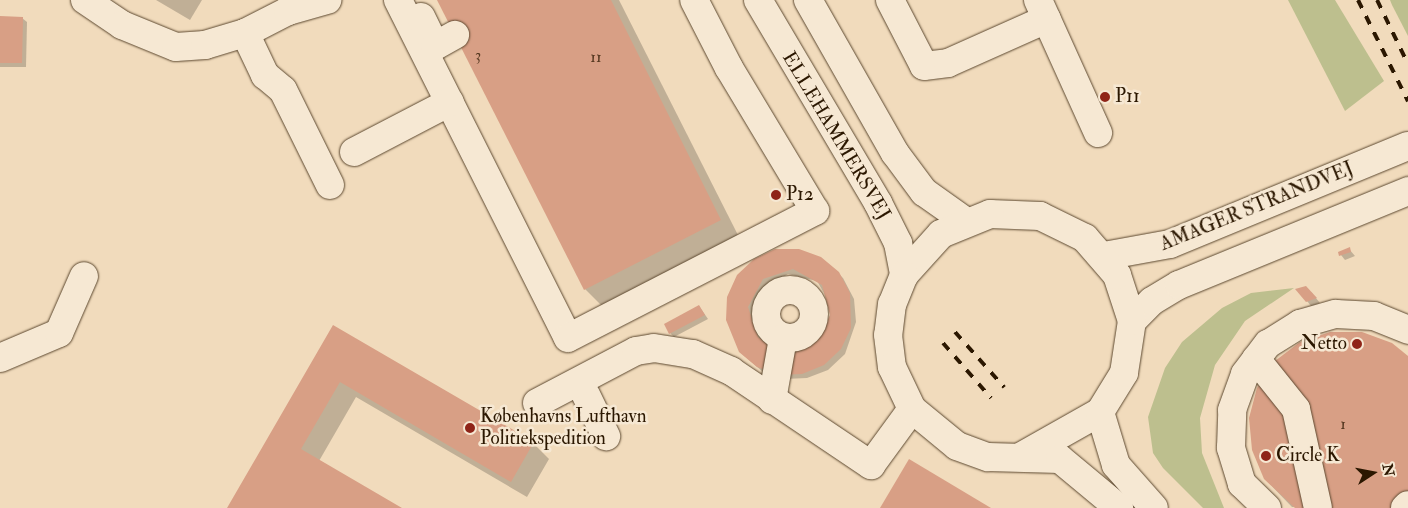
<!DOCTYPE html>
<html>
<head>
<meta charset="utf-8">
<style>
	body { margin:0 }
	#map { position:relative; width:1408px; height:508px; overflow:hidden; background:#f1dbbc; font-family:"IM FELL Double Pica",serif }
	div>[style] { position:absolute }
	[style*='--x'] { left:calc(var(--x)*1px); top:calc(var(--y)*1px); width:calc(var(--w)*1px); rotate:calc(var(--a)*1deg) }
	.green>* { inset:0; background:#bdbf8e }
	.shadow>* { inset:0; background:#0003 }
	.building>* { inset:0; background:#d89f85 }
	.roads { filter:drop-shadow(0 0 1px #5c482f) drop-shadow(0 0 1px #5c482f) }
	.minor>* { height:28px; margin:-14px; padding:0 14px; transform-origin:14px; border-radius:14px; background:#f6e8d3 }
	.minor>.ring { margin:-14px; padding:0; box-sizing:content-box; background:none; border:28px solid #f6e8d3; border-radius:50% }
	.rail>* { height:4px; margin-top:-2px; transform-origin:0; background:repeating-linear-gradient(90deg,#2b1700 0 9px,transparent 0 18px) }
	.dots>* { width:14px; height:14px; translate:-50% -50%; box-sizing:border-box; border:2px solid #f6e8d3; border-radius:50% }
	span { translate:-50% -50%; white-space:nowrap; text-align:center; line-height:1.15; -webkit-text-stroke:5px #f6e8d3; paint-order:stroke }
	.number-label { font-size:16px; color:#563921 }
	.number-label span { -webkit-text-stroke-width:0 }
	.poi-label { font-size:19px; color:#2b1700 }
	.left { translate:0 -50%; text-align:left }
	.right { translate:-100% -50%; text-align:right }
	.street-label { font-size:19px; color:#2b1700 }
	.north { position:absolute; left:1348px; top:448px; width:50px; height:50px; -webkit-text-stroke:4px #f6e8d3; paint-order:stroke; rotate:79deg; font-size:14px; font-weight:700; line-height:20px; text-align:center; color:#2b1700 }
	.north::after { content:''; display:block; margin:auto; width:18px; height:22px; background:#2b1700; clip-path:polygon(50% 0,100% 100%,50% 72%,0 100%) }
</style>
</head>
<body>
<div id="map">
	<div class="green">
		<i style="clip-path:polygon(1288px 0,1335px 0,1384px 81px,1345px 111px)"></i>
		<i style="clip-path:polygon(1390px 0,1408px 0,1408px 36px,1392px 5px)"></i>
		<i style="clip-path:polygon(1294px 288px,1245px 321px,1215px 365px,1200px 418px,1202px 453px,1224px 508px,1203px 508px,1163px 468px,1153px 453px,1148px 417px,1165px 368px,1182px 342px,1222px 308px,1251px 293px)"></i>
	</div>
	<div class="shadow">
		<i style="clip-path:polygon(156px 0,202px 0,190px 20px)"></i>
		<i style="clip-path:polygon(438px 0,619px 0,740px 239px,605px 309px,585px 289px)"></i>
		<i style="clip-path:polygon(0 17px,22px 18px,27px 22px,26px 67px,0 67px)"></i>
		<i style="clip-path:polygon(1349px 249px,1355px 256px,1345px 260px,1341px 255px)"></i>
		<i style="clip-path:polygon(evenodd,754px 260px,838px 273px,843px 278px,854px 299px,856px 322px,845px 354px,828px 370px,807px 378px,785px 379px,763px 372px,740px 352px,754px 260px,788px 274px,817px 281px,831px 305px,829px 325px,819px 341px,792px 353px,766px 345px,753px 324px,760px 291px,788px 274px)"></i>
		<i style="clip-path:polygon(1311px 292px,1320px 303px,1311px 306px,1307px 301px)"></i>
		<i style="clip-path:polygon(699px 306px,708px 319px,674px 337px,670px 333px)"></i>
		<i style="clip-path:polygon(333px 327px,533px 443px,549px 459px,527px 497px,356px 397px,319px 461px,399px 508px,228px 508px)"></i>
		<i style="clip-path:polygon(1408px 357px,1408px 508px,1292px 507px,1265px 479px)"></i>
	</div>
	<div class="building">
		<i style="clip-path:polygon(437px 0,611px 0,721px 220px,584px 290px)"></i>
		<i style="clip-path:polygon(0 16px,23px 17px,22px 63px,0 63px)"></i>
		<i style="clip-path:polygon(1350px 247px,1351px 252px,1339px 256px,1338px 252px)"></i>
		<i style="clip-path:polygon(evenodd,775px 249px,799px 249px,821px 257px,839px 272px,850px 293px,851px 328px,841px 349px,824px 365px,802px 374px,779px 375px,757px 367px,739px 352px,726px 320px,727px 297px,737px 275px,754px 259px,775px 249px,793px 269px,822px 285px,830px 315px,818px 340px,792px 352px,773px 348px,758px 337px,748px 307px,763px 279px,793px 269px)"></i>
		<i style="clip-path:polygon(1306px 286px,1317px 298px,1306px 302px,1295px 289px)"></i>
		<i style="clip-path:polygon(699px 305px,705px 315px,669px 334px,664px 324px)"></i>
		<i style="clip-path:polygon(333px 325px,534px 442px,511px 482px,340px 382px,301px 449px,402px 508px,227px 508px)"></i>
		<i style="clip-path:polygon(1330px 332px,1362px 332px,1392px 343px,1408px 356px,1408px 499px,1395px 508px,1295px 508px,1264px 479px,1252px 450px,1249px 418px,1257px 388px,1275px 361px,1300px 342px)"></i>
		<i style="clip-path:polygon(909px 459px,991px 508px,880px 508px)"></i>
	</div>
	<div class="roads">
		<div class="minor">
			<i style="--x:85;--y:0;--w:45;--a:34"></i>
			<i style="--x:122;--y:25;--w:58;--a:22.2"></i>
			<i style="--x:176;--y:47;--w:29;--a:-4"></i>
			<i style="--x:205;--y:45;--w:42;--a:-16.7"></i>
			<i style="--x:245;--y:33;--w:48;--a:-27.1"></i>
			<i style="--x:288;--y:11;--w:16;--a:-45"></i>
			<i style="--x:398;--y:0;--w:378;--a:63.3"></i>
			<i style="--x:568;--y:338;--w:278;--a:-27.2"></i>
			<i style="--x:815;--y:211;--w:167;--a:-121"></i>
			<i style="--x:729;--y:68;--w:76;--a:-117.2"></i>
			<i style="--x:758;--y:0;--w:236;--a:59.4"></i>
			<i style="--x:878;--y:203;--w:45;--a:63.4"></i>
			<i style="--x:898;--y:243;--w:33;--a:79"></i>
			<i style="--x:808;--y:0;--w:176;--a:60.4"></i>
			<i style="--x:895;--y:153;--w:49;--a:53.4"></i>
			<i style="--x:924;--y:192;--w:50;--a:35.3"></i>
			<i style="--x:890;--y:0;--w:74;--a:62.7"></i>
			<i style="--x:924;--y:66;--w:24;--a:-7"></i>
			<i style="--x:948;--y:63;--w:108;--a:-24"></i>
			<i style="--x:1038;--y:0;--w:146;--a:65.7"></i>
			<i style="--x:288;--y:11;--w:41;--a:-15.8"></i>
			<i style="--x:421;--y:17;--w:32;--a:64"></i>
			<i style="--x:435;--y:46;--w:23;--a:-29"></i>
			<i style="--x:245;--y:33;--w:47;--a:64.5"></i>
			<i style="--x:265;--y:75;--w:23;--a:40"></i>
			<i style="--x:283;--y:90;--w:106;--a:63.7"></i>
			<i style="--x:354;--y:152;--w:108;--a:-27.5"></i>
			<i style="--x:1104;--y:256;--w:67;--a:-10.3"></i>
			<i style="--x:1170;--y:244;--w:257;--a:-22.4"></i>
			<i class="ring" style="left:766px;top:290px;width:20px;height:20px"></i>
			<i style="--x:1132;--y:321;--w:28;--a:-45"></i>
			<i style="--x:1152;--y:301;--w:31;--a:-31"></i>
			<i style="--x:1179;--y:285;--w:248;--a:-22.3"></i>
			<i style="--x:0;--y:358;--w:64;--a:-23"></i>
			<i style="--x:59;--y:333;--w:62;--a:-66.3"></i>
			<i style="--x:1256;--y:359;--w:64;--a:51.3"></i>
			<i style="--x:1296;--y:409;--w:101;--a:77.5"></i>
			<i style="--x:586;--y:395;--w:46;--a:64"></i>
			<i style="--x:772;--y:400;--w:63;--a:-79.9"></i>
			<i style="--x:537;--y:403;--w:112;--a:-27.7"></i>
			<i style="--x:636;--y:351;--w:18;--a:-9"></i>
			<i style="--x:654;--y:348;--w:39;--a:9"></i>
			<i style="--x:693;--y:354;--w:42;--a:24.1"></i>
			<i style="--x:731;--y:371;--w:169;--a:33.9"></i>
			<i style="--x:871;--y:465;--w:69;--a:-53.8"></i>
			<i style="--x:1100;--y:412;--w:55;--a:73.2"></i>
			<i style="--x:1116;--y:465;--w:57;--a:48.5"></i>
			<i style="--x:1022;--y:456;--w:90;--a:-29.4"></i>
			<i style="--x:1100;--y:412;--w:46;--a:-58.4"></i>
			<i style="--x:1124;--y:373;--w:53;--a:-81.3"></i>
			<i style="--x:1132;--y:321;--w:48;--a:-108.1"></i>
			<i style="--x:1117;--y:275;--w:49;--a:-130.9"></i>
			<i style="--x:1085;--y:238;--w:50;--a:-153.9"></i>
			<i style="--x:1040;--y:216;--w:50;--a:-177.7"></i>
			<i style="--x:990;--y:214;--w:53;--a:157.8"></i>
			<i style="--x:941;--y:234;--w:55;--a:132.1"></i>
			<i style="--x:904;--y:275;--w:31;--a:112"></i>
			<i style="--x:892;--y:304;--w:31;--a:97"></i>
			<i style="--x:888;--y:335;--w:32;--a:83"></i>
			<i style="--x:892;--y:367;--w:47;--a:64.5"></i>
			<i style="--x:912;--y:409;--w:58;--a:39.4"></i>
			<i style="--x:957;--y:446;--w:33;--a:20"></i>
			<i style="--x:988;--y:457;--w:72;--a:1.6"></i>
			<i style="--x:1060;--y:459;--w:77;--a:39.7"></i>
			<i style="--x:1267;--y:508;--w:35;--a:-136"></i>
			<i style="--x:1242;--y:484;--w:38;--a:-107"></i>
			<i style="--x:1231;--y:448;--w:38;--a:-88"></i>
			<i style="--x:1232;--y:410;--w:38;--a:-70"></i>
			<i style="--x:1245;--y:374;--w:38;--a:-53"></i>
			<i style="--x:1268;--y:344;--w:38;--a:-32"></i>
			<i style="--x:1300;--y:324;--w:37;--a:-16"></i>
			<i style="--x:1336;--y:314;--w:38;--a:3"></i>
			<i style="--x:1374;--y:316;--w:37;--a:22"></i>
			<i style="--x:1405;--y:508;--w:4;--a:-45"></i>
		</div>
	</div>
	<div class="rail">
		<i style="--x:1358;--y:0;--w:113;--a:63.7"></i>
		<i style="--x:1377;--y:0;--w:71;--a:64.2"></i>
		<i style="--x:955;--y:332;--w:74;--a:48.3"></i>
		<i style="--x:943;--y:343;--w:73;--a:48.9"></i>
	</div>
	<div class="dots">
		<i style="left:1105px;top:97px;background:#8f2418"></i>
		<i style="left:776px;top:195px;background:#8f2418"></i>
		<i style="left:1357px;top:344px;background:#8f2418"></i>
		<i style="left:470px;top:428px;background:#8f2418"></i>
		<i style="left:1266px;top:456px;background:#8f2418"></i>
	</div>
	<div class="number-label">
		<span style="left:478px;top:55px">3</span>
		<span style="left:596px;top:57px">11</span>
		<span style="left:1343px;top:424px">1</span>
	</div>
	<div class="poi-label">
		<span class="left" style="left:1115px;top:97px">P11</span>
		<span class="left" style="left:786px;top:195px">P12</span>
		<span class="right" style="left:1347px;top:344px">Netto</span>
		<span class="left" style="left:480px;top:428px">Københavns Lufthavn<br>Politiekspedition</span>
		<span class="left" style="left:1276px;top:456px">Circle K</span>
	</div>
	<div class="street-label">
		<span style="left:836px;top:136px;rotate:59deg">ELLEHAMMERSVEJ</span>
		<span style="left:1257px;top:207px;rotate:-22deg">AMAGER STRANDVEJ</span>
	</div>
	<div class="north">N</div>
</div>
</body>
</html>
